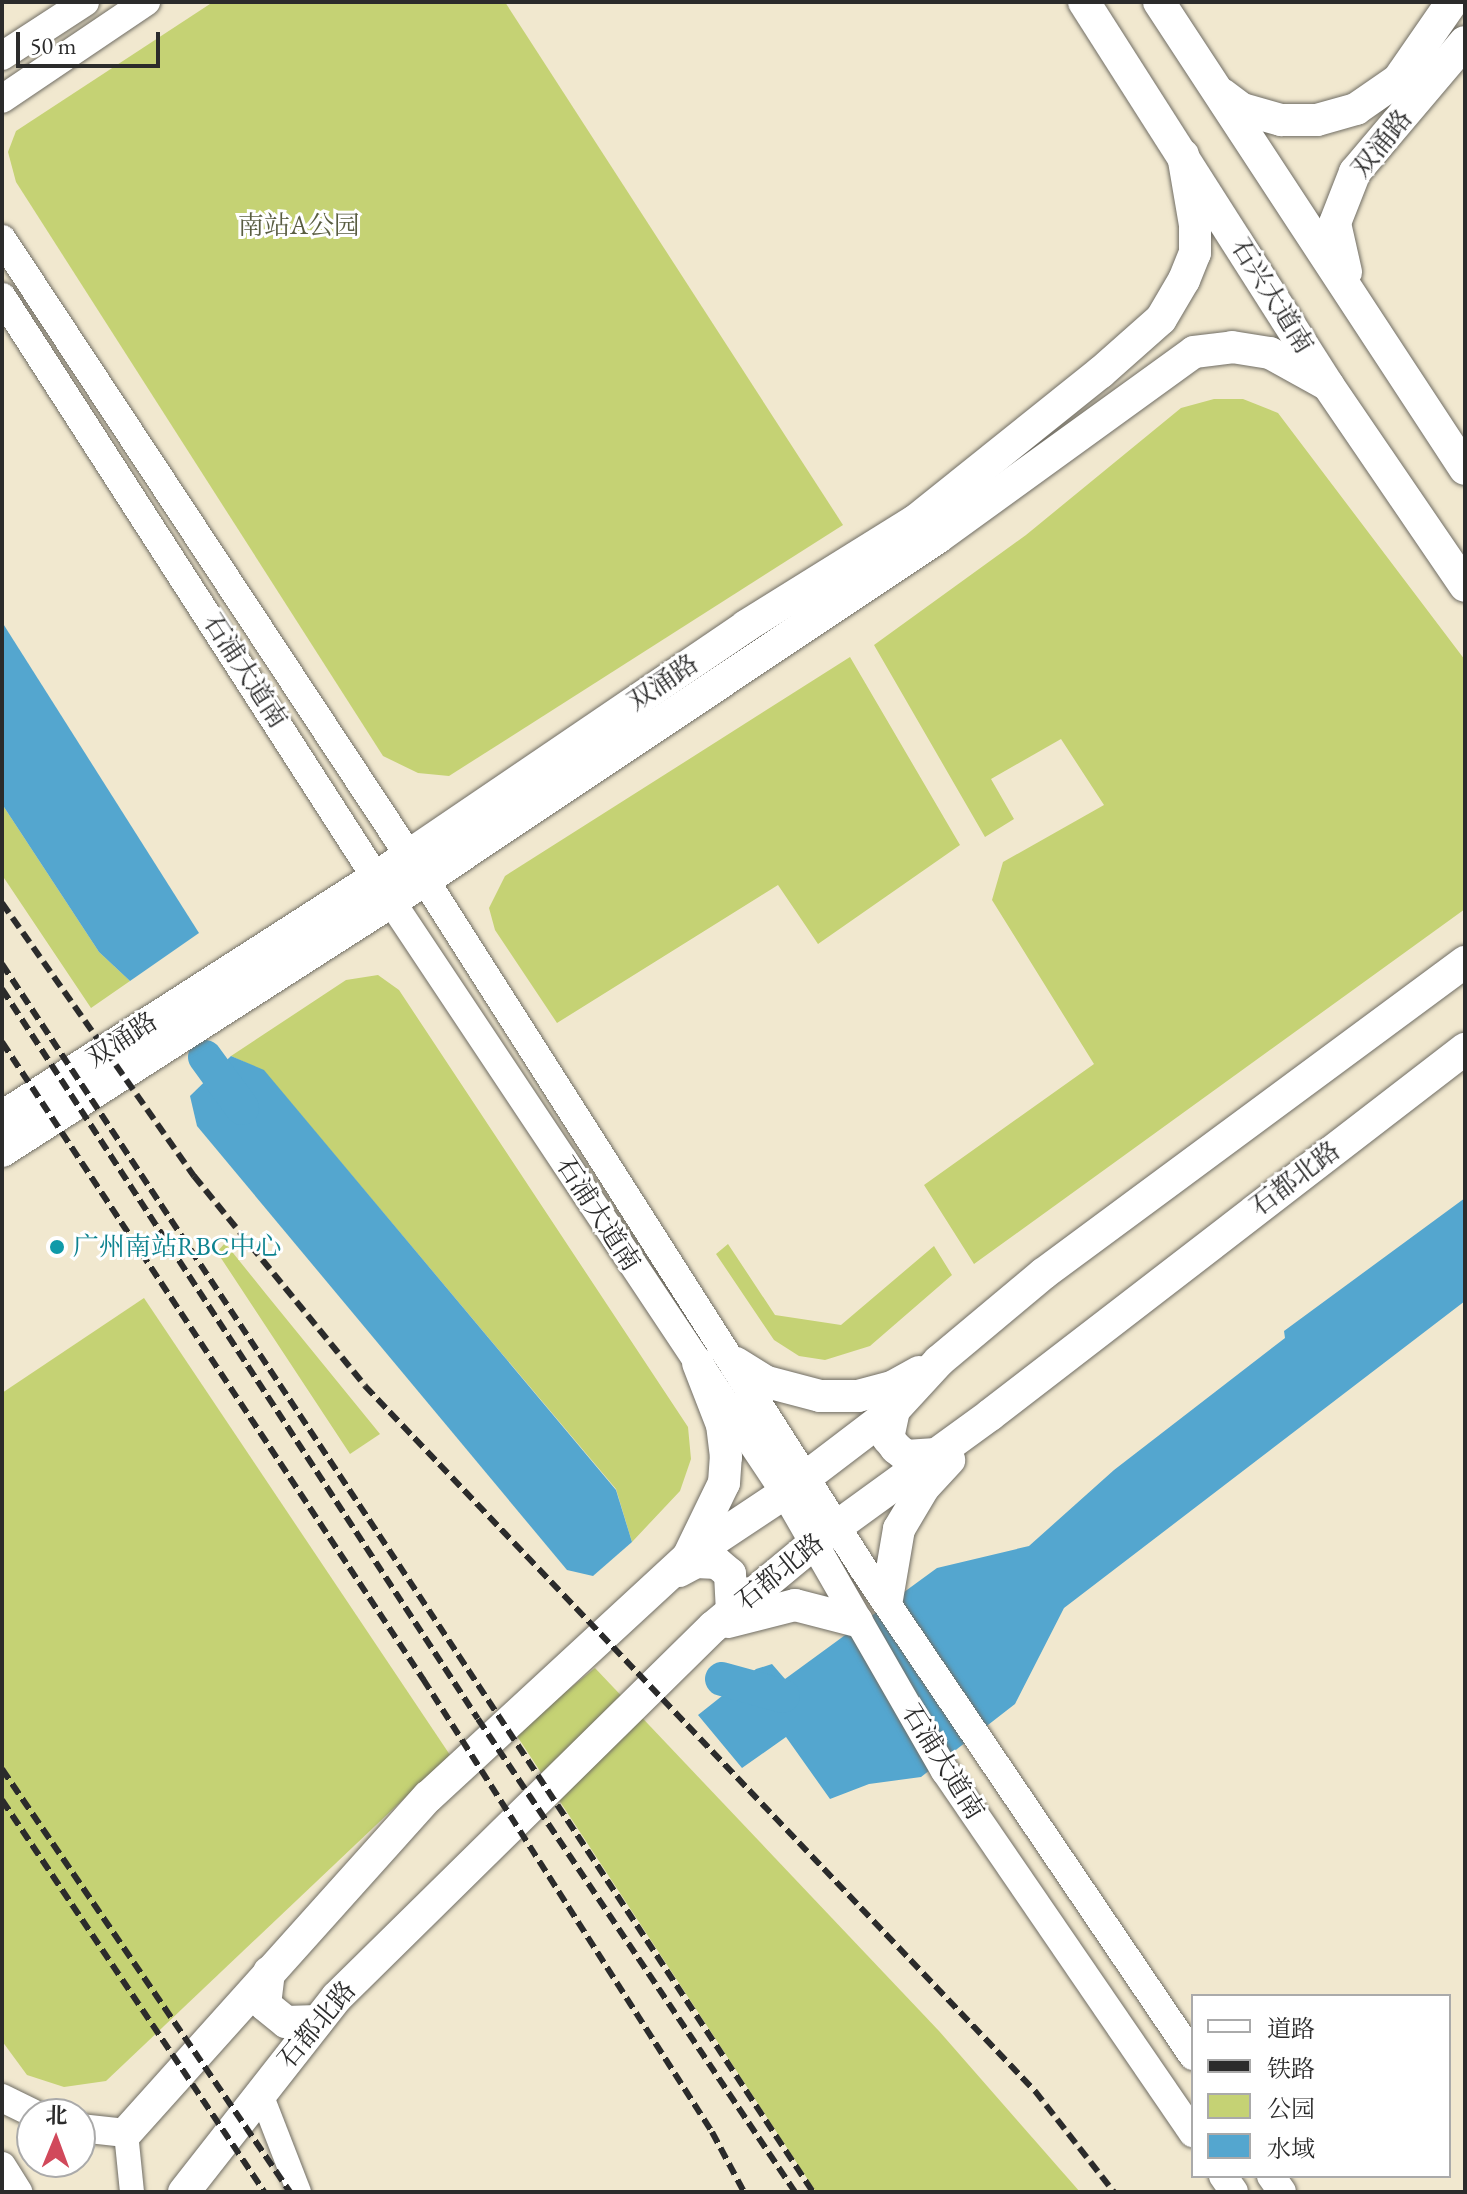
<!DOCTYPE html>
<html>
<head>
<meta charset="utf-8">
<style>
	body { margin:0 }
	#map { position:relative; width:1467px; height:2194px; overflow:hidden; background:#f1e8cf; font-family:"EB Garamond","Noto Serif SC",serif }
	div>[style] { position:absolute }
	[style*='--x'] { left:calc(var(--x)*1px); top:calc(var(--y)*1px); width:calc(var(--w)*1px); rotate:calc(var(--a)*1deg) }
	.green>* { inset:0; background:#c5d274 }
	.water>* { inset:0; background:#54a6cf }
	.river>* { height:34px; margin:-17px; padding:0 17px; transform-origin:17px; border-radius:17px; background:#54a6cf }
	.roads { filter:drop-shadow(0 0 2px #706d64) drop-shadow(0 0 2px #706d64) }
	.minor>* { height:24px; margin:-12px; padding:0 12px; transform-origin:12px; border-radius:12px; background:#fff }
	.tertiary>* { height:28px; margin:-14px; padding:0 14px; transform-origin:14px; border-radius:14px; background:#fff }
	.secondary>* { height:32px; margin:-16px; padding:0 16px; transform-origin:16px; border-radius:16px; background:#fff }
	.rail>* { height:6px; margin-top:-3px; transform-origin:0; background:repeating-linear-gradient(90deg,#2b2b2b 0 12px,transparent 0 18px) }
	.dots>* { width:22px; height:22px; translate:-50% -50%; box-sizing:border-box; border:4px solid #fff; border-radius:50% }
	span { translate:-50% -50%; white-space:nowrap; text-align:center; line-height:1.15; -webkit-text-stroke:6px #fff; paint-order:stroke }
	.street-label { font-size:26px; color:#2b2b2b }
	.park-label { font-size:26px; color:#595d41 }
	.culture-label { font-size:26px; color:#0d838f }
	.left { translate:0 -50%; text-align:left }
	.frame { position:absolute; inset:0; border:4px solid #2b2b2b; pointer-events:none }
	.legend { position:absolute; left:1191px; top:1994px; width:260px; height:184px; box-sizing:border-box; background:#fff; border:2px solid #aaa; margin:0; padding:10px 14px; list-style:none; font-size:24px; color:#2b2b2b }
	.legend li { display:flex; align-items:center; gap:16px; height:40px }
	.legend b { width:40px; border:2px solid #aaa }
	.north { position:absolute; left:16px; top:2098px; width:80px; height:80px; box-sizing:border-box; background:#fff; border:2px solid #aaa; border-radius:50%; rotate:1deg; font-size:22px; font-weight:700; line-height:32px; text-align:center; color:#2b2b2b }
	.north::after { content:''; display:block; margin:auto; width:28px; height:36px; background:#d1495b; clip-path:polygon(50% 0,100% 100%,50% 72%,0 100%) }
	.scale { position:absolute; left:16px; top:32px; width:144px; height:36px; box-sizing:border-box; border:4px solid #2b2b2b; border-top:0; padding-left:10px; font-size:24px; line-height:28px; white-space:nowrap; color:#2b2b2b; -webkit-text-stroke:6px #fff; paint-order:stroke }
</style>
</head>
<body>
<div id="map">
	<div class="green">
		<i style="clip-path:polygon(213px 2px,505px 2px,843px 525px,449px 776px,418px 773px,383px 756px,16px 182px,8px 152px,16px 131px)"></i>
		<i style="clip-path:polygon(1214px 399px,1243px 399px,1278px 413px,1465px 660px,1465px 909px,974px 1264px,924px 1185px,1094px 1064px,992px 900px,1003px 862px,1104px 805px,1061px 739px,991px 779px,1014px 819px,985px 837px,874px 645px,1026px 535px,1181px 408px)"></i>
		<i style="clip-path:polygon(850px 657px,960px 845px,818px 944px,778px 885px,557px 1023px,495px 930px,489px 908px,505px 876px)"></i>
		<i style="clip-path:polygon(2px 804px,99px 952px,130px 981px,91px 1008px,2px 875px)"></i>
		<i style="clip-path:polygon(378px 975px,399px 990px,688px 1427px,691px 1459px,680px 1491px,632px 1542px,616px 1489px,264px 1071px,231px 1056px,346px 980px)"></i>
		<i style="clip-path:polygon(225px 1243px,266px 1294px,380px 1434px,350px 1454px,217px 1252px)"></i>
		<i style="clip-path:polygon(728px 1244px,775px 1315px,841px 1325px,934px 1246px,952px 1275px,870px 1346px,825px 1360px,799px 1356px,774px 1340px,716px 1254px)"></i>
		<i style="clip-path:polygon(144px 1298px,450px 1755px,106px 2081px,64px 2087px,27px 2075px,2px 2041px,2px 1393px)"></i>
		<i style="clip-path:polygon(595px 1668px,939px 2031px,1080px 2192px,816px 2192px,515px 1733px)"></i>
	</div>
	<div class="water">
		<i style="clip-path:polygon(2px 622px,199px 933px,130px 981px,99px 952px,2px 804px)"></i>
		<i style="clip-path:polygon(231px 1056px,264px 1070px,616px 1490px,632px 1542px,593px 1576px,567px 1570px,197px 1126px,190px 1096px)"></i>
		<i style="clip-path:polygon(1465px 1198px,1465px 1301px,1064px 1608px,1015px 1704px,921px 1777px,869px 1784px,830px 1799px,786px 1737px,742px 1768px,698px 1715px,756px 1669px,772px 1664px,785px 1679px,937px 1568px,1029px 1546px,1114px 1470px,1285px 1338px,1284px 1331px)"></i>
	</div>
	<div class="river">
		<i style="--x:205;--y:1057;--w:63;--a:54"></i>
		<i style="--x:722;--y:1679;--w:63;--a:15.6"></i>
	</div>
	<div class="roads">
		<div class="minor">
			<i style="--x:261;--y:2094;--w:105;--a:68.8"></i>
			<i style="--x:126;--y:2133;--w:59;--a:84.2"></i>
		</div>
		<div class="tertiary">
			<i style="--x:2;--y:56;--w:99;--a:-33"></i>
			<i style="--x:2;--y:99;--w:174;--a:-34"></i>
			<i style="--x:2;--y:239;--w:768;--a:56.58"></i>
			<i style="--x:425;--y:880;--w:818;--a:57.53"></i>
			<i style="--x:864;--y:1570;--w:587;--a:55.9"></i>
			<i style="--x:2;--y:297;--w:718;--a:57.22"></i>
			<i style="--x:391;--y:901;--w:711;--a:56.35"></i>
			<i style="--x:785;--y:1493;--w:321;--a:60.1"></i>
			<i style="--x:945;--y:1771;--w:439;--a:55.6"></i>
			<i style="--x:2;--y:2098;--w:37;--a:26"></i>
			<i style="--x:80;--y:2128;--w:46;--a:6.2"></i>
			<i style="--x:2;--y:2166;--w:31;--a:58"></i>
			<i style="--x:1223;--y:2176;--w:19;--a:55"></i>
			<i style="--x:1271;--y:2176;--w:19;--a:55"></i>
		</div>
		<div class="secondary">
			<i style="--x:1084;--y:2;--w:454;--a:57.5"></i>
			<i style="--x:1328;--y:385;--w:243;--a:55.7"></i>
			<i style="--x:1159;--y:2;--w:558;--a:56.77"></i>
			<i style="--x:1222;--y:94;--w:25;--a:37"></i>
			<i style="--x:1242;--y:109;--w:41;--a:15.8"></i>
			<i style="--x:1281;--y:120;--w:36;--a:0"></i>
			<i style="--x:1317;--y:120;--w:41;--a:-15.8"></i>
			<i style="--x:1356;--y:109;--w:51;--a:-34.6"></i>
			<i style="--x:1398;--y:80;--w:95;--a:-55.3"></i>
			<i style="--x:1346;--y:272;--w:50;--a:-102.7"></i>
			<i style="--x:1335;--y:223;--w:55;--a:-68.6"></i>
			<i style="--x:1355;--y:172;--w:170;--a:-49.8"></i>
			<i style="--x:2;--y:1117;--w:483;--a:-32.7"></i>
			<i style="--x:408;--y:856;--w:409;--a:-34.2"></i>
			<i style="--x:746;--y:626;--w:199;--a:-31.9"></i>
			<i style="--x:915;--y:521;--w:237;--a:-38.7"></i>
			<i style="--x:1100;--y:373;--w:81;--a:-41.5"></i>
			<i style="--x:1161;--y:319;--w:45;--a:-59.5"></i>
			<i style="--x:1184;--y:280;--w:29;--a:-68"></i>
			<i style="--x:1195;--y:253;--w:28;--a:-90"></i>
			<i style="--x:1195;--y:225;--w:71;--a:-99.7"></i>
			<i style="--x:2;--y:1151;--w:502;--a:-32.65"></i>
			<i style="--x:425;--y:880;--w:616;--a:-33.74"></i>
			<i style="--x:937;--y:538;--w:317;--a:-35.9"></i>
			<i style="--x:1194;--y:352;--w:38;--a:-7"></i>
			<i style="--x:1232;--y:347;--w:38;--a:9"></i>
			<i style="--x:1270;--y:353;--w:66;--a:28.9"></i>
			<i style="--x:736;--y:1363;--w:36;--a:32"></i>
			<i style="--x:767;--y:1382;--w:55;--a:14.8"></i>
			<i style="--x:820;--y:1396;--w:38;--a:0"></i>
			<i style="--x:858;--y:1396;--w:35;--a:-15"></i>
			<i style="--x:892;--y:1387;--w:31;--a:-29"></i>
			<i style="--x:894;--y:1410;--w:29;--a:102"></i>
			<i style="--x:888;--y:1438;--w:13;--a:51"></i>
			<i style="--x:896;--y:1448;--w:13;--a:39"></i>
			<i style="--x:906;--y:1456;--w:30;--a:-4"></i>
			<i style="--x:689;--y:1555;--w:80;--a:-64.1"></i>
			<i style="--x:724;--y:1483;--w:26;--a:-86"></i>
			<i style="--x:726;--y:1457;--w:32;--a:-97"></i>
			<i style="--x:722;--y:1425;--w:66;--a:-111.2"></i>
			<i style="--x:679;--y:1571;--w:19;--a:-28"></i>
			<i style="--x:696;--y:1562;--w:21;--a:3"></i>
			<i style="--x:717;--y:1563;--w:17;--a:40"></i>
			<i style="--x:730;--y:1574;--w:36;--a:87"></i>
			<i style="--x:887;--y:1599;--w:71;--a:-80.3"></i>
			<i style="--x:899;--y:1529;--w:49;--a:-59.2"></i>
			<i style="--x:924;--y:1487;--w:37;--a:-47"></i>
			<i style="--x:728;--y:1622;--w:69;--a:-14.2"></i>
			<i style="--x:795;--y:1605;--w:64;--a:14.5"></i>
			<i style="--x:269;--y:1972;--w:33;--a:97"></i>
			<i style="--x:265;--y:2005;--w:27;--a:39"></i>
			<i style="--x:286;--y:2022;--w:32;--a:-2"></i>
			<i style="--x:126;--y:2133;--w:452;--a:-48.1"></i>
			<i style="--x:428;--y:1797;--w:352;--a:-42.7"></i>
			<i style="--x:687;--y:1558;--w:118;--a:-33.6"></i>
			<i style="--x:785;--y:1493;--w:137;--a:-37.3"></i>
			<i style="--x:894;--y:1410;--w:67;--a:-47.4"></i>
			<i style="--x:939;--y:1361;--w:136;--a:-39.9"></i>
			<i style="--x:1043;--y:1274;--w:525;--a:-36.48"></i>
			<i style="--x:184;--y:2192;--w:248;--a:-51.9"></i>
			<i style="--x:337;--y:1997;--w:528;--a:-44.54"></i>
			<i style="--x:713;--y:1627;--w:131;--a:-39.7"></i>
			<i style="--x:814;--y:1543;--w:218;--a:-36"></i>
			<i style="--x:990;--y:1415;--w:600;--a:-37.62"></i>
		</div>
	</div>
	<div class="rail">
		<i style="--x:2;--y:903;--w:334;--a:54.9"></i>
		<i style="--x:194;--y:1176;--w:271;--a:50.8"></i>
		<i style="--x:365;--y:1386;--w:973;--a:46.46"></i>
		<i style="--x:1035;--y:2091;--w:128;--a:52"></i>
		<i style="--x:2;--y:964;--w:1472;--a:56.56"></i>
		<i style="--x:2;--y:989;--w:871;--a:56.89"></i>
		<i style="--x:478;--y:1719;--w:569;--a:56.17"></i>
		<i style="--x:2;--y:1042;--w:764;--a:56.54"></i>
		<i style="--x:423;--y:1679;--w:537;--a:57.46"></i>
		<i style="--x:712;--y:2132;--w:68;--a:61.9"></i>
		<i style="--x:2;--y:1769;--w:512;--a:55.75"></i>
		<i style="--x:2;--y:1800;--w:471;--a:56.2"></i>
	</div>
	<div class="dots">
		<i style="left:57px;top:1247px;background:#0f9aa8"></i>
	</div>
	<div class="street-label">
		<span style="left:1382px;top:144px;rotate:-51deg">双涌路</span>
		<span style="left:1272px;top:296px;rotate:58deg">石兴大道南</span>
		<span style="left:245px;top:671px;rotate:57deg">石浦大道南</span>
		<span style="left:663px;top:683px;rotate:-34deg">双涌路</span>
		<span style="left:122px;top:1040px;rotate:-33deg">双涌路</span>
		<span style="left:1295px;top:1179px;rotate:-37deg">石都北路</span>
		<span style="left:598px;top:1214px;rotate:57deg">石浦大道南</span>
		<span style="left:780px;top:1572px;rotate:-39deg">石都北路</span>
		<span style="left:943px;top:1762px;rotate:58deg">石浦大道南</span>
		<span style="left:317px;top:2025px;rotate:-50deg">石都北路</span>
	</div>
	<div class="park-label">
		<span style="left:299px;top:226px">南站A公园</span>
	</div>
	<div class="culture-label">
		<span class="left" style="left:73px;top:1247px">广州南站RBC中心</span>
	</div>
	<div class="frame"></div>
	<ul class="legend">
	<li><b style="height:10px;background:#fff"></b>道路</li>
	<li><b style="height:10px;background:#2b2b2b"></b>铁路</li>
	<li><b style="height:22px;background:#c5d274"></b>公园</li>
	<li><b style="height:22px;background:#54a6cf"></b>水域</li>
	</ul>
	<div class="north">北</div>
	<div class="scale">50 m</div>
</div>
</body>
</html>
